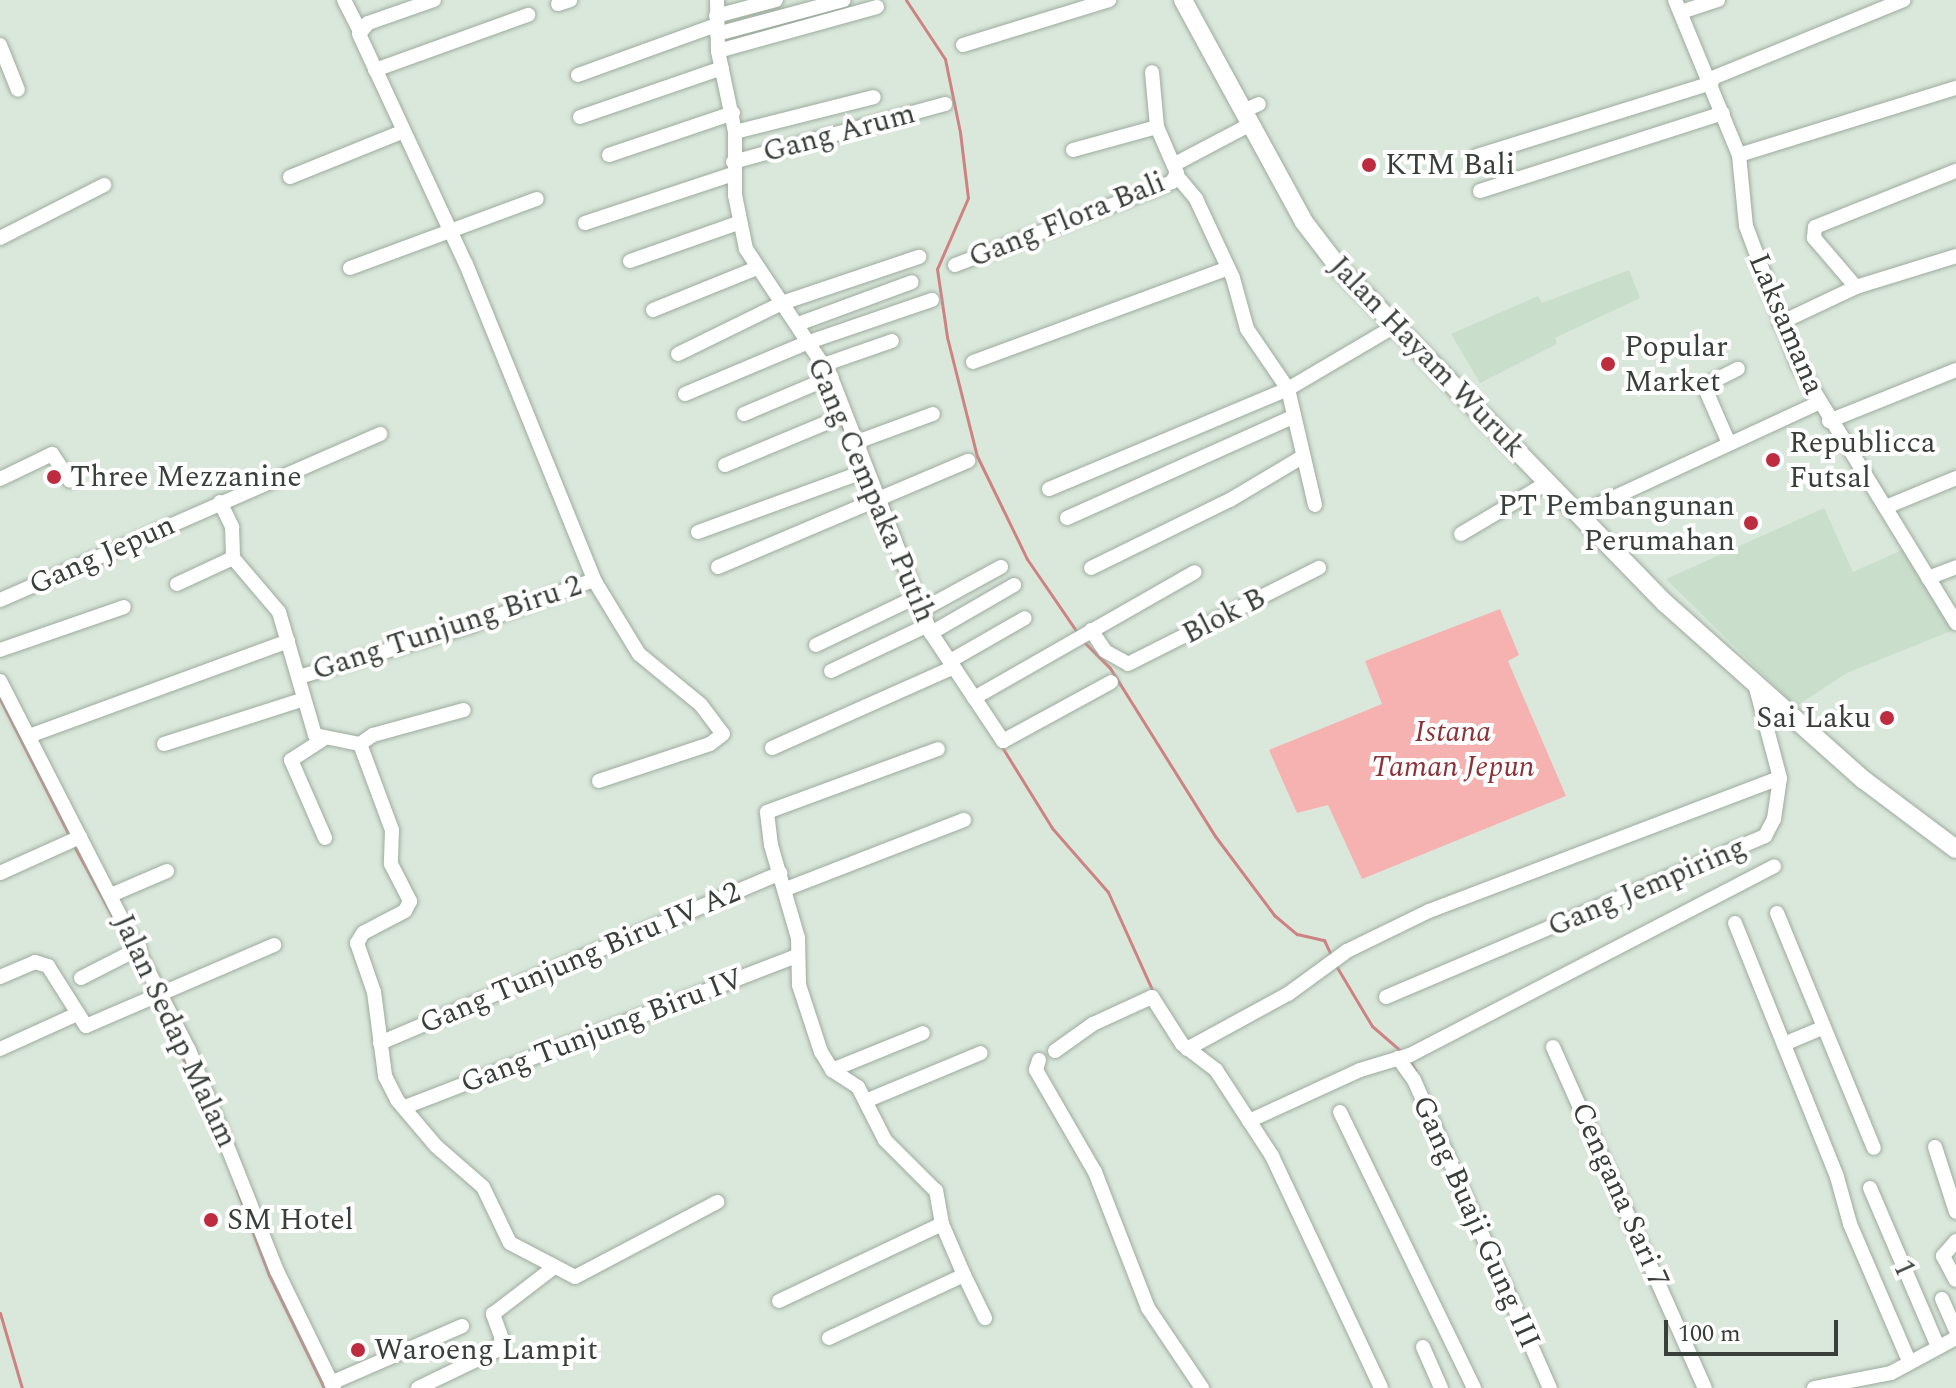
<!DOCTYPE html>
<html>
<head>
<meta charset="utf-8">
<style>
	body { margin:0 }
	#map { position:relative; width:1956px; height:1388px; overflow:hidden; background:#dae8db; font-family:Spectral,serif }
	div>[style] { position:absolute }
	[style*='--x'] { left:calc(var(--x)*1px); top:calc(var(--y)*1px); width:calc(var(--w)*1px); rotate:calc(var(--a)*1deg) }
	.built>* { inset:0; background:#cadecc }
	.green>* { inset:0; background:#f6b2b1 }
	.stream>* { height:3px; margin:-1.5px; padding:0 1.5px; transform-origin:1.5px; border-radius:1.5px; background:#ce8383 }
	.roads { filter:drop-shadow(0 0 2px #9dab9e) drop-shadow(0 0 2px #9dab9e) }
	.minor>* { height:14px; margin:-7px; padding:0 7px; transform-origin:7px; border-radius:7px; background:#fff }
	.major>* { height:18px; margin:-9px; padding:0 9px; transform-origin:9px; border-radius:9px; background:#fff }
	.dots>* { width:22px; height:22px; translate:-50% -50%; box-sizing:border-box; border:4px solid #fff; border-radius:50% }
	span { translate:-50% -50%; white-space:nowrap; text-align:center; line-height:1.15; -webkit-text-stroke:8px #fff; paint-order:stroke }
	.street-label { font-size:30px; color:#393f3a }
	.poi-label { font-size:30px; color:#393f3a }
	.left { translate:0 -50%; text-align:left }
	.right { translate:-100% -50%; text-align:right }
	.park-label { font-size:30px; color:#8c3238; font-style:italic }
	.scale { position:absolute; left:1664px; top:1320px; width:174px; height:36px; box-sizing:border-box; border:4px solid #393f3a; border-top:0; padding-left:10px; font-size:24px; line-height:28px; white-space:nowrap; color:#393f3a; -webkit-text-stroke:6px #fff; paint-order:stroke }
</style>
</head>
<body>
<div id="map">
	<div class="built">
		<i style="clip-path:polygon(1629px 270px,1640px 298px,1555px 338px,1557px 344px,1480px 383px,1451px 334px,1538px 296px,1542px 303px)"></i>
		<i style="clip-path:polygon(1824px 508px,1853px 572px,1904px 549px,1956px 629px,1847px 673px,1784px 714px,1791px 702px,1666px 579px)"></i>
	</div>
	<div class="green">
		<i style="clip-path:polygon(1500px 609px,1519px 655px,1508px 661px,1566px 796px,1362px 879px,1328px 805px,1297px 813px,1269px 750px,1382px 704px,1365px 661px)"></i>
	</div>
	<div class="stream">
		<i style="--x:906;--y:0;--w:71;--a:56.5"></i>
		<i style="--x:945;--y:59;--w:75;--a:78.4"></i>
		<i style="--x:960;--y:132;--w:66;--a:83.1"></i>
		<i style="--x:968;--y:198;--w:77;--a:113.6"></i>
		<i style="--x:937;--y:269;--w:69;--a:81.6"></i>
		<i style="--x:947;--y:337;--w:123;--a:75.9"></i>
		<i style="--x:977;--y:456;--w:114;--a:64.1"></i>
		<i style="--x:1027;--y:559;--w:92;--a:55.6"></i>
		<i style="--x:841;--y:423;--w:19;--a:69"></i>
		<i style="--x:1083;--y:641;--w:38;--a:45"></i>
		<i style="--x:1110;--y:668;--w:198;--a:58"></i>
		<i style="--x:1215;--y:836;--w:99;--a:53.2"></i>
		<i style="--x:1274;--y:915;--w:30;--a:40"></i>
		<i style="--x:1297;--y:934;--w:28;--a:13"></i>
		<i style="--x:1324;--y:940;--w:19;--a:65"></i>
		<i style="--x:0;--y:699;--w:155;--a:63.1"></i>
		<i style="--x:1002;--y:747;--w:95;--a:58.3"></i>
		<i style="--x:1052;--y:828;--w:85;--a:48.8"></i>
		<i style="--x:1108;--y:892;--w:112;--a:65.7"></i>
		<i style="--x:73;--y:844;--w:100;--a:61.4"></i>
		<i style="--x:1335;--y:964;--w:72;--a:59.2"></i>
		<i style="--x:1372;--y:1026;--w:38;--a:41"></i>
		<i style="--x:157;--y:1003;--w:96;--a:64.8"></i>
		<i style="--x:1409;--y:1059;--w:13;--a:61"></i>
		<i style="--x:237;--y:1190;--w:91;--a:69.4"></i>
		<i style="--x:269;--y:1275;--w:126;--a:64"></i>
		<i style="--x:0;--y:1313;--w:78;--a:73.7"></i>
	</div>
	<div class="roads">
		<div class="minor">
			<i style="--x:344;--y:0;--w:33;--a:63"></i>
			<i style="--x:434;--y:0;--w:70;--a:160.8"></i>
			<i style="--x:368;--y:23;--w:14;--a:129"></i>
			<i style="--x:359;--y:34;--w:254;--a:65.1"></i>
			<i style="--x:466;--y:264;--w:341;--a:67.9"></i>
			<i style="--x:594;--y:580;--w:87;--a:58.7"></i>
			<i style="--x:639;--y:654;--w:80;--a:39.4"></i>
			<i style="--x:701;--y:705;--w:36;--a:53"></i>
			<i style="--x:723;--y:734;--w:16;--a:142"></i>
			<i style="--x:710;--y:744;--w:117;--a:161.6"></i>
			<i style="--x:717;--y:0;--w:51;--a:88.9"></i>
			<i style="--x:718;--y:51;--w:83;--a:78.1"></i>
			<i style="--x:735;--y:132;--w:63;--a:90"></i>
			<i style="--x:735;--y:195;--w:55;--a:78.5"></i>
			<i style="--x:746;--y:249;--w:154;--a:56.4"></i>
			<i style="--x:831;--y:377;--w:275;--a:68.7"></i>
			<i style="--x:931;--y:633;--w:130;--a:56.3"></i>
			<i style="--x:1003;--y:741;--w:123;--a:-28.6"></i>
			<i style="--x:1675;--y:0;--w:168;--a:67.6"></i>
			<i style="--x:1739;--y:155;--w:71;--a:84.4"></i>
			<i style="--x:1746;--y:226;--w:148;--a:69.5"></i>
			<i style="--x:1798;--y:365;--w:303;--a:58.5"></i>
			<i style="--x:558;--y:4;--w:13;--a:-18"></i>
			<i style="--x:1681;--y:12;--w:39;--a:-18"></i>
			<i style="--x:716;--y:16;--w:62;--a:-14.9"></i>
			<i style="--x:717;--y:34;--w:131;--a:-15"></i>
			<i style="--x:0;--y:45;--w:48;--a:68.2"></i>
			<i style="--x:963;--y:45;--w:153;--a:-17.1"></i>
			<i style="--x:718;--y:51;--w:165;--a:-15.5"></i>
			<i style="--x:375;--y:70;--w:163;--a:-19.8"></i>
			<i style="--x:578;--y:75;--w:147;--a:-19.9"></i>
			<i style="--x:1710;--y:79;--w:209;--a:-22.2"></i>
			<i style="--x:1245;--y:110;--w:15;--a:-23"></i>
			<i style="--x:580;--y:117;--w:150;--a:-19"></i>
			<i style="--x:735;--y:132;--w:143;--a:-14.1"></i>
			<i style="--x:1073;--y:150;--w:87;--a:-15.3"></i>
			<i style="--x:609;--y:155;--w:131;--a:-18.7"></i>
			<i style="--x:1739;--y:155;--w:227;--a:-17.2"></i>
			<i style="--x:1477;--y:156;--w:246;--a:-17.3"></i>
			<i style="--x:733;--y:162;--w:220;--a:-15.3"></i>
			<i style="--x:1175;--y:164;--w:86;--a:-27.8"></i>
			<i style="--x:1177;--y:176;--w:30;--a:50"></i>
			<i style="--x:1196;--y:199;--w:87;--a:64.9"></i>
			<i style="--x:1233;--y:278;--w:53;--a:74.6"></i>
			<i style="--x:1247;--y:329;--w:73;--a:55.7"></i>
			<i style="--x:1288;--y:389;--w:124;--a:-30.5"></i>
			<i style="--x:290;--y:177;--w:121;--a:-21.9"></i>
			<i style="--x:1480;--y:191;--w:255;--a:-17.8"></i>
			<i style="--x:585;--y:223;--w:156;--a:-18.3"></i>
			<i style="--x:0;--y:238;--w:117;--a:-27"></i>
			<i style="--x:630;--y:261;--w:114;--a:-19.4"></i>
			<i style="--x:955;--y:265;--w:232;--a:-20.9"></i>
			<i style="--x:1172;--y:182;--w:10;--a:-61"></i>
			<i style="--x:1177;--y:173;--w:50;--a:-113.5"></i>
			<i style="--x:1157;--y:127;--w:55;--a:-95.2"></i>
			<i style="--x:350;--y:268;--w:199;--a:-20.3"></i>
			<i style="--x:1856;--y:287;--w:65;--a:-130.6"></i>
			<i style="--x:1814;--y:238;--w:11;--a:-85"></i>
			<i style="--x:1815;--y:227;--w:152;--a:-21.7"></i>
			<i style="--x:653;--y:310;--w:112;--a:-22"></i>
			<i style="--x:1780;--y:323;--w:84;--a:-25.3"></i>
			<i style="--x:1856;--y:287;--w:105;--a:-17.2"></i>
			<i style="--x:798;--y:324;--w:121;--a:-20.2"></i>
			<i style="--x:678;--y:354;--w:116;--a:-26.1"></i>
			<i style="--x:782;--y:303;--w:145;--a:-18.6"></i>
			<i style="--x:973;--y:362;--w:272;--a:-20.2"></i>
			<i style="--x:823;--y:365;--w:73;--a:-19.2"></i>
			<i style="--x:685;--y:394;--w:134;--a:-22.8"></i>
			<i style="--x:809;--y:342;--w:130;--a:-18.9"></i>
			<i style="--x:744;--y:414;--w:95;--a:-23"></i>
			<i style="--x:1829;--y:421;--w:137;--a:-21.9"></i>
			<i style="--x:1728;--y:441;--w:60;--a:-113.6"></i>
			<i style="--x:1704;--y:386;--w:38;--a:-27"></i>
			<i style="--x:854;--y:443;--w:84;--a:-20.2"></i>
			<i style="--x:725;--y:465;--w:128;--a:-22.6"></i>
			<i style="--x:0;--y:479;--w:58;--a:-25.7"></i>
			<i style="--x:52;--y:454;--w:32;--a:56"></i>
			<i style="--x:1049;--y:489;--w:259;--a:-22.7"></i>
			<i style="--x:1288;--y:389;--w:119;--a:76.9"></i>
			<i style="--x:220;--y:502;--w:28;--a:64"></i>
			<i style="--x:232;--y:527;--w:31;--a:88"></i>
			<i style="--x:1886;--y:507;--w:76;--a:-22.5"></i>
			<i style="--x:1578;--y:514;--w:264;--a:-24.8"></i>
			<i style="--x:1067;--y:518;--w:248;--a:-24.1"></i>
			<i style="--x:698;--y:532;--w:179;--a:-20"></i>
			<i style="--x:1461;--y:534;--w:100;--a:-30.7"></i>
			<i style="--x:718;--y:567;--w:272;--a:-23"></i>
			<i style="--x:1091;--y:568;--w:155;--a:-26.1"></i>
			<i style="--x:1230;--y:500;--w:84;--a:-30.8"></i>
			<i style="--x:1928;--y:578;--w:30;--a:-21"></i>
			<i style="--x:177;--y:584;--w:62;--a:-24.9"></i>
			<i style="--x:233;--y:558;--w:71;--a:49.6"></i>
			<i style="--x:279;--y:612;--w:128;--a:73.7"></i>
			<i style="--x:315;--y:735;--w:46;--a:11.3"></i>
			<i style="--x:0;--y:600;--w:415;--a:-23.6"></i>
			<i style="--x:922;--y:610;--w:90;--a:-28.6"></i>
			<i style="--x:1091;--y:630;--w:25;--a:56"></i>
			<i style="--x:1105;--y:651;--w:26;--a:29"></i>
			<i style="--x:1128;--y:664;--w:214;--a:-26.7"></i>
			<i style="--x:931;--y:633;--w:96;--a:-30"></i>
			<i style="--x:816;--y:645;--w:111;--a:-25.6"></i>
			<i style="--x:0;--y:650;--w:131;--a:-19.1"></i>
			<i style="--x:950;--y:661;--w:86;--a:-29.8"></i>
			<i style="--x:831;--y:671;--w:107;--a:-25.4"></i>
			<i style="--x:299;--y:677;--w:178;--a:-16.6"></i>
			<i style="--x:470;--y:626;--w:132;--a:-20.4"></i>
			<i style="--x:0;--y:681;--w:415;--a:62.9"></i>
			<i style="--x:189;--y:1050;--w:238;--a:68.3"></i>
			<i style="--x:277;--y:1271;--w:130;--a:64"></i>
			<i style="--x:974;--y:698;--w:254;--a:-29.7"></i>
			<i style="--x:29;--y:736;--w:276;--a:-20.1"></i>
			<i style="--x:322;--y:740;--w:37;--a:147"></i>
			<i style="--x:291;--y:760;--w:85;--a:66.4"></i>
			<i style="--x:164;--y:744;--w:147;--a:-17.8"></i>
			<i style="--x:360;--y:744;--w:92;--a:69.6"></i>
			<i style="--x:392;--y:830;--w:34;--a:92"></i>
			<i style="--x:391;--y:864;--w:42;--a:62.8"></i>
			<i style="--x:410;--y:901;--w:11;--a:117"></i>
			<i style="--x:405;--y:911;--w:47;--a:152.4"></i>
			<i style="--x:363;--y:933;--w:12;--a:121"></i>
			<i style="--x:357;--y:943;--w:52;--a:70.9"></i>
			<i style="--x:374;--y:992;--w:85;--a:82.5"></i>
			<i style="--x:385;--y:1076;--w:27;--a:63"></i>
			<i style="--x:397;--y:1100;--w:60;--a:49.7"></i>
			<i style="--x:436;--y:1146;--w:62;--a:41.1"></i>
			<i style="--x:483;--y:1187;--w:62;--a:64.3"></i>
			<i style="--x:510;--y:1243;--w:73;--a:27.6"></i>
			<i style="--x:575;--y:1277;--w:161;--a:-27.8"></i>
			<i style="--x:360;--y:744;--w:16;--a:-35"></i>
			<i style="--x:373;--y:735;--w:94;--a:-15.4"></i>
			<i style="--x:772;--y:748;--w:199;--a:-24"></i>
			<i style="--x:0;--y:873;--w:88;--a:-24.2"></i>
			<i style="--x:786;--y:889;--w:191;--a:-21.2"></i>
			<i style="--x:111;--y:895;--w:61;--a:-23.2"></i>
			<i style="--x:1777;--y:913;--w:254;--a:67.6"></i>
			<i style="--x:1735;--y:923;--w:274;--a:68.1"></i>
			<i style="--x:1837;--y:1177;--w:49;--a:74.5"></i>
			<i style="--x:1850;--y:1224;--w:151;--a:66.7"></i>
			<i style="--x:0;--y:977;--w:38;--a:-23"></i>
			<i style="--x:35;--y:962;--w:14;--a:17"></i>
			<i style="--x:48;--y:966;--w:71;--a:57.7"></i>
			<i style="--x:86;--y:1026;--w:205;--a:-23.3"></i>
			<i style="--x:81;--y:978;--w:66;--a:-27"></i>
			<i style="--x:1386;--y:997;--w:412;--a:-23"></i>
			<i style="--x:1765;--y:836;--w:19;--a:-62"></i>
			<i style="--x:1774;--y:819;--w:41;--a:-81.7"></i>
			<i style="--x:1780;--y:778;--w:93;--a:-104.9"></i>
			<i style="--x:380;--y:1043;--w:435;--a:-23"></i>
			<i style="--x:1784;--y:1044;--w:41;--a:-22.8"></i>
			<i style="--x:1553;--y:1047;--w:373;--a:66"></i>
			<i style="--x:0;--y:1049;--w:82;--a:-24.4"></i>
			<i style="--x:1187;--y:1049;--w:115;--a:-28.6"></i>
			<i style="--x:1288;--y:994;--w:73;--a:-36.1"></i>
			<i style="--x:1347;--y:951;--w:91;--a:-26"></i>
			<i style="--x:1429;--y:911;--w:375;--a:-20.8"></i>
			<i style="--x:1055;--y:1051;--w:47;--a:-35.4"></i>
			<i style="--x:1093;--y:1024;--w:65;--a:-24.6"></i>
			<i style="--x:1152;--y:997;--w:56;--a:57.4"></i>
			<i style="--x:1182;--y:1044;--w:43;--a:37.4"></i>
			<i style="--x:1216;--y:1070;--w:103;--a:56.9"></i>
			<i style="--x:1272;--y:1156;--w:256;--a:64.8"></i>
			<i style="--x:1398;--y:1058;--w:27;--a:54"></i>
			<i style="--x:1414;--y:1080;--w:337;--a:66.2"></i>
			<i style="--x:1039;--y:1060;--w:10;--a:107"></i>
			<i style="--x:1036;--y:1070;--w:118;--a:60"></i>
			<i style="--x:1095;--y:1172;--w:146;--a:68.7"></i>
			<i style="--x:1148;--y:1308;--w:97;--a:56"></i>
			<i style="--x:832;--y:1070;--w:98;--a:-22.1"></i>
			<i style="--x:868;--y:1100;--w:122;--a:-22.6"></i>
			<i style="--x:405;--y:1107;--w:421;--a:-21.1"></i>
			<i style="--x:1340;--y:1112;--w:307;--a:64.1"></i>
			<i style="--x:1249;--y:1121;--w:122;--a:-24.7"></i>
			<i style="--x:1360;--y:1070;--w:52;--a:-16.7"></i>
			<i style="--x:1410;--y:1055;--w:410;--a:-27.4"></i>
			<i style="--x:1935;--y:1147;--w:68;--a:72.1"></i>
			<i style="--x:1870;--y:1188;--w:173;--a:66.8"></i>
			<i style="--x:1956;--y:1241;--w:20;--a:131"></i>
			<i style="--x:1943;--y:1256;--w:27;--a:62"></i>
			<i style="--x:964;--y:1275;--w:48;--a:64"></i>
			<i style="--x:1942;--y:1299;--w:34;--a:66"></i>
			<i style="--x:779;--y:1301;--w:180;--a:-25.3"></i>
			<i style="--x:829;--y:1338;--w:149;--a:-25"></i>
			<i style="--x:964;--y:1275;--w:56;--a:-113.3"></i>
			<i style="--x:942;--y:1224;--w:34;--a:-100"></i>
			<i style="--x:936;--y:1191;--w:72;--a:-135"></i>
			<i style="--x:885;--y:1140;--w:59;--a:-117"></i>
			<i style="--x:858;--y:1087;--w:31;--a:-147"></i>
			<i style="--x:832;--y:1070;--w:21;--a:-121"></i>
			<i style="--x:821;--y:1052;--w:71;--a:-108.2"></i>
			<i style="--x:799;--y:985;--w:47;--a:-91.2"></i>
			<i style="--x:798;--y:938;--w:97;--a:-106.2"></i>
			<i style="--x:771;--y:845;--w:33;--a:-97"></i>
			<i style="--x:767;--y:812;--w:182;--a:-20.2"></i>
			<i style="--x:1423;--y:1347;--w:45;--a:66.3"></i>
			<i style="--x:331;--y:1383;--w:143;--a:-23.5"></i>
			<i style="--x:418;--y:1388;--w:88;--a:-25.7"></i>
			<i style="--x:497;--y:1350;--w:12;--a:-66"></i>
			<i style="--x:502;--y:1339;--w:27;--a:-110"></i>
			<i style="--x:493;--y:1314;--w:76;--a:-37.5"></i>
			<i style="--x:1814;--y:1388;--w:78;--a:-11"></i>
			<i style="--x:1891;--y:1373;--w:74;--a:-28.3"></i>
		</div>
		<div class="major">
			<i style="--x:1183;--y:0;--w:253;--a:61.4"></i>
			<i style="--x:1304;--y:222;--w:59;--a:52.5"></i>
			<i style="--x:1340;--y:269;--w:466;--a:45.8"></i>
			<i style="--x:1665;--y:603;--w:266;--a:41.7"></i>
			<i style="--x:1864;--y:780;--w:115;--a:36.9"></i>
		</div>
	</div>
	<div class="dots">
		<i style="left:1369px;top:165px;background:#bd2c3f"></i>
		<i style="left:1608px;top:364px;background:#bd2c3f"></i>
		<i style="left:1773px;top:460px;background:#bd2c3f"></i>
		<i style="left:54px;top:477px;background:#bd2c3f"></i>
		<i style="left:1751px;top:523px;background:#bd2c3f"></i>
		<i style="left:1887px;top:718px;background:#bd2c3f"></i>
		<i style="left:211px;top:1220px;background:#bd2c3f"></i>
		<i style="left:358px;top:1350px;background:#bd2c3f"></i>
	</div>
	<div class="street-label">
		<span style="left:839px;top:133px;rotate:-15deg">Gang Arum</span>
		<span style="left:1067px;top:220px;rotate:-22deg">Gang Flora Bali</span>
		<span style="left:1786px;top:324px;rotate:67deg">Laksamana</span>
		<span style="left:1427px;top:357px;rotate:46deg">Jalan Hayam Wuruk</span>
		<span style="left:871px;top:490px;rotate:67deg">Gang Cempaka Putih</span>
		<span style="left:102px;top:555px;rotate:-24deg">Gang Jepun</span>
		<span style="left:1224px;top:616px;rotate:-27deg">Blok B</span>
		<span style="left:447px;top:628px;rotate:-18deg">Gang Tunjung Biru 2</span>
		<span style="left:1647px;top:887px;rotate:-23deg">Gang Jempiring</span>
		<span style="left:580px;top:958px;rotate:-23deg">Gang Tunjung Biru IV A2</span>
		<span style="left:175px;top:1031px;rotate:65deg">Jalan Sedap Malam</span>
		<span style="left:602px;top:1031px;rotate:-21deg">Gang Tunjung Biru IV</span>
		<span style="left:1620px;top:1195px;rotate:66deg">Cengana Sari 7</span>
		<span style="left:1476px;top:1222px;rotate:66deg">Gang Buaji Gung III</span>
		<span style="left:1904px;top:1268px;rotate:66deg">1</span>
	</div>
	<div class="poi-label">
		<span class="left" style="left:1385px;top:165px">KTM Bali</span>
		<span class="left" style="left:1624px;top:364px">Popular<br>Market</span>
		<span class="left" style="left:1789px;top:460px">Republicca<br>Futsal</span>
		<span class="left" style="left:70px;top:477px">Three Mezzanine</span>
		<span class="right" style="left:1735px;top:523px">PT Pembangunan<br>Perumahan</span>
		<span class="right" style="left:1871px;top:718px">Sai Laku</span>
		<span class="left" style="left:227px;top:1220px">SM Hotel</span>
		<span class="left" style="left:374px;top:1350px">Waroeng Lampit</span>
	</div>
	<div class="park-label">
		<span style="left:1453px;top:749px">Istana<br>Taman Jepun</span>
	</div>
	<div class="scale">100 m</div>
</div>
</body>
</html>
